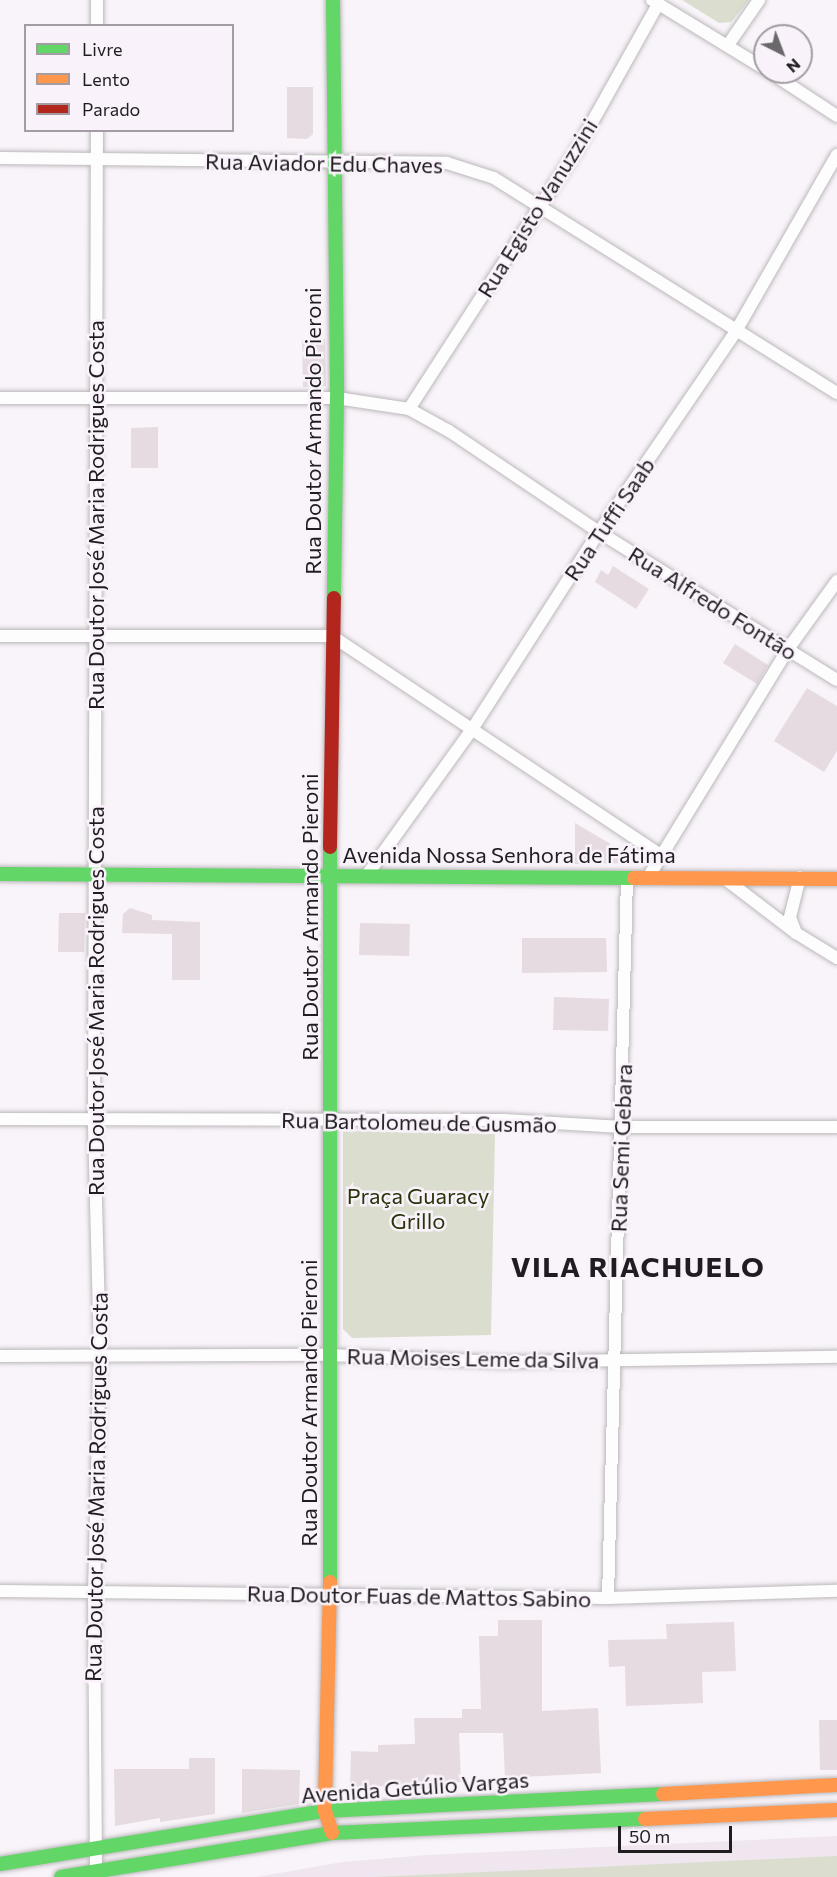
<!DOCTYPE html>
<html>
<head>
<meta charset="utf-8">
<style>
	body { margin:0 }
	#map { position:relative; width:837px; height:1877px; overflow:hidden; background:#f9f4f9; font-family:Commissioner,sans-serif }
	div>[style] { position:absolute }
	[style*='--x'] { left:calc(var(--x)*1px); top:calc(var(--y)*1px); width:calc(var(--w)*1px); rotate:calc(var(--a)*1deg) }
	.built>* { inset:0; background:#efe6ef }
	.green>* { inset:0; background:#dbdecf }
	.building>* { inset:0; background:#e5dbe0 }
	.roads { filter:drop-shadow(0 0 2px #bbb8bb) drop-shadow(0 0 2px #bbb8bb) }
	.street>* { height:12px; margin:-6px; padding:0 6px; transform-origin:6px; border-radius:6px; background:#fefdfe }
	.fast>* { height:14px; margin:-7px; padding:0 7px; transform-origin:7px; border-radius:7px; background:#63d668 }
	.slow>* { height:14px; margin:-7px; padding:0 7px; transform-origin:7px; border-radius:7px; background:#ff974d }
	.jam>* { height:14px; margin:-7px; padding:0 7px; transform-origin:7px; border-radius:7px; background:#b3261e }
	span { translate:-50% -50%; white-space:nowrap; text-align:center; line-height:1.15; -webkit-text-stroke:5px #faf2fb; paint-order:stroke }
	.street-label { font-size:22px; color:#1f1d20 }
	.park-label { font-size:22px; color:#293409 }
	.district-label { font-size:28px; color:#1f1d20; font-weight:700; letter-spacing:1.5px }
	.legend { position:absolute; left:24px; top:24px; width:210px; height:108px; box-sizing:border-box; background:#faf2fb; border:2px solid #a29da3; margin:0; padding:8px 10px; list-style:none; font-size:18px; color:#1f1d20 }
	.legend li { display:flex; align-items:center; gap:12px; height:30px }
	.legend b { width:30px; border:2px solid #a29da3 }
	.north { position:absolute; left:753px; top:24px; width:60px; height:60px; box-sizing:border-box; background:#faf2fb; border:2px solid #a29da3; border-radius:50%; rotate:138deg; font-size:16px; font-weight:700; line-height:24px; text-align:center; color:#1f1d20 }
	.north::after { content:''; display:block; margin:auto; width:21px; height:27px; background:#6b686c; clip-path:polygon(50% 0,100% 100%,50% 72%,0 100%) }
	.scale { position:absolute; left:618px; top:1826px; width:114px; height:27px; box-sizing:border-box; border:3px solid #1f1d20; border-top:0; padding-left:8px; font-size:18px; line-height:21px; white-space:nowrap; color:#1f1d20; -webkit-text-stroke:4px #faf2fb; paint-order:stroke }
</style>
</head>
<body>
<div id="map">
	<div class="built">
		<i style="clip-path:polygon(837px 1836px,837px 1877px,256px 1877px,343px 1862px,427px 1855px)"></i>
	</div>
	<div class="green">
		<i style="clip-path:polygon(682px 0,749px 0,731px 22px,719px 23px)"></i>
		<i style="clip-path:polygon(343px 1131px,495px 1134px,491px 1335px,352px 1338px,343px 1329px)"></i>
		<i style="clip-path:polygon(837px 1856px,837px 1877px,374px 1877px)"></i>
	</div>
	<div class="building">
		<i style="clip-path:polygon(287px 87px,313px 87px,313px 134px,307px 139px,287px 138px)"></i>
		<i style="clip-path:polygon(325px 339px,326px 386px,303px 387px,302px 340px)"></i>
		<i style="clip-path:polygon(158px 427px,158px 468px,131px 468px,131px 428px)"></i>
		<i style="clip-path:polygon(613px 566px,649px 589px,636px 609px,595px 582px,601px 570px,608px 575px)"></i>
		<i style="clip-path:polygon(735px 644px,768px 665px,757px 684px,723px 663px)"></i>
		<i style="clip-path:polygon(807px 688px,837px 706px,837px 751px,824px 772px,774px 741px)"></i>
		<i style="clip-path:polygon(575px 823px,643px 863px,575px 864px)"></i>
		<i style="clip-path:polygon(130px 908px,152px 915px,152px 920px,200px 922px,200px 980px,172px 980px,172px 934px,122px 933px,123px 914px)"></i>
		<i style="clip-path:polygon(59px 913px,85px 913px,84px 952px,58px 952px)"></i>
		<i style="clip-path:polygon(360px 923px,410px 924px,409px 956px,359px 955px)"></i>
		<i style="clip-path:polygon(522px 938px,606px 938px,607px 972px,522px 973px)"></i>
		<i style="clip-path:polygon(554px 997px,609px 999px,608px 1031px,553px 1030px)"></i>
		<i style="clip-path:polygon(498px 1620px,542px 1620px,542px 1711px,598px 1708px,601px 1773px,505px 1778px,503px 1733px,459px 1733px,461px 1782px,350px 1788px,351px 1751px,378px 1752px,378px 1745px,415px 1744px,414px 1718px,462px 1718px,462px 1709px,481px 1709px,479px 1636px,498px 1636px)"></i>
		<i style="clip-path:polygon(734px 1622px,736px 1671px,702px 1672px,703px 1703px,626px 1706px,625px 1666px,609px 1667px,608px 1640px,667px 1639px,666px 1624px)"></i>
		<i style="clip-path:polygon(819px 1720px,837px 1720px,837px 1770px,820px 1770px)"></i>
		<i style="clip-path:polygon(189px 1758px,215px 1758px,215px 1814px,160px 1822px,160px 1818px,115px 1826px,114px 1769px,189px 1769px)"></i>
		<i style="clip-path:polygon(242px 1769px,300px 1770px,299px 1804px,242px 1813px)"></i>
	</div>
	<div class="roads">
		<div class="street">
			<i style="--x:97;--y:0;--w:26;--a:90"></i>
			<i style="--x:652;--y:0;--w:132;--a:31.4"></i>
			<i style="--x:728;--y:45;--w:55;--a:-55.4"></i>
			<i style="--x:770;--y:72;--w:80;--a:33.3"></i>
			<i style="--x:0;--y:158;--w:447;--a:0.6"></i>
			<i style="--x:447;--y:163;--w:49;--a:17.7"></i>
			<i style="--x:494;--y:178;--w:405;--a:32.1"></i>
			<i style="--x:0;--y:398;--w:337;--a:0"></i>
			<i style="--x:337;--y:398;--w:73;--a:8.7"></i>
			<i style="--x:409;--y:409;--w:46;--a:28.8"></i>
			<i style="--x:449;--y:431;--w:181;--a:34"></i>
			<i style="--x:599;--y:532;--w:280;--a:31.9"></i>
			<i style="--x:409;--y:409;--w:307;--a:-57.1"></i>
			<i style="--x:576;--y:151;--w:168;--a:-60.8"></i>
			<i style="--x:0;--y:636;--w:332;--a:0"></i>
			<i style="--x:332;--y:636;--w:393;--a:33.7"></i>
			<i style="--x:367;--y:875;--w:178;--a:-54.2"></i>
			<i style="--x:471;--y:731;--w:237;--a:-57.3"></i>
			<i style="--x:599;--y:532;--w:243;--a:-55.7"></i>
			<i style="--x:736;--y:331;--w:203;--a:-60.2"></i>
			<i style="--x:649;--y:876;--w:266;--a:-58.5"></i>
			<i style="--x:788;--y:649;--w:84;--a:-54.2"></i>
			<i style="--x:724;--y:878;--w:91;--a:37.4"></i>
			<i style="--x:796;--y:933;--w:17;--a:-111"></i>
			<i style="--x:790;--y:917;--w:41;--a:-76"></i>
			<i style="--x:796;--y:933;--w:48;--a:31.4"></i>
			<i style="--x:0;--y:1119;--w:504;--a:0.11"></i>
			<i style="--x:504;--y:1120;--w:118;--a:3.4"></i>
			<i style="--x:622;--y:1127;--w:215;--a:0"></i>
			<i style="--x:0;--y:1356;--w:328;--a:-0.2"></i>
			<i style="--x:328;--y:1355;--w:174;--a:2.3"></i>
			<i style="--x:502;--y:1362;--w:335;--a:-0.9"></i>
			<i style="--x:0;--y:1591;--w:608;--a:0.66"></i>
			<i style="--x:608;--y:1598;--w:229;--a:-1.8"></i>
			<i style="--x:608;--y:1598;--w:720;--a:-88.49"></i>
			<i style="--x:96;--y:1871;--w:276;--a:-90.4"></i>
			<i style="--x:94;--y:1595;--w:241;--a:-88.6"></i>
			<i style="--x:100;--y:1354;--w:234;--a:-91.5"></i>
			<i style="--x:94;--y:1120;--w:990;--a:-89.83"></i>
		</div>
		<div class="fast">
			<i style="--x:333;--y:0;--w:398;--a:89.4"></i>
			<i style="--x:337;--y:398;--w:200;--a:90.9"></i>
			<i style="--x:0;--y:874;--w:634;--a:0.36"></i>
			<i style="--x:330;--y:1582;--w:735;--a:-90"></i>
			<i style="--x:0;--y:1864;--w:329;--a:-9.3"></i>
			<i style="--x:325;--y:1811;--w:338;--a:-2.9"></i>
			<i style="--x:61;--y:1877;--w:275;--a:-9.2"></i>
			<i style="--x:332;--y:1833;--w:313;--a:-2.6"></i>
		</div>
		<div class="slow">
			<i style="--x:634;--y:878;--w:203;--a:0.3"></i>
			<i style="--x:330;--y:1582;--w:229;--a:91.3"></i>
			<i style="--x:325;--y:1811;--w:23;--a:72"></i>
			<i style="--x:663;--y:1794;--w:174;--a:-3"></i>
			<i style="--x:645;--y:1819;--w:192;--a:-2.7"></i>
		</div>
		<div class="jam">
			<i style="--x:330;--y:847;--w:249;--a:-89.1"></i>
		</div>
	</div>
	<div class="street-label">
		<span style="left:324px;top:163px;rotate:1deg">Rua Aviador Edu Chaves</span>
		<span style="left:537px;top:208px;rotate:-58deg">Rua Egisto Vanuzzini</span>
		<span style="left:313px;top:431px;rotate:-90deg">Rua Doutor Armando Pieroni</span>
		<span style="left:96px;top:515px;rotate:-90deg">Rua Doutor José Maria Rodrigues Costa</span>
		<span style="left:609px;top:519px;rotate:-56deg">Rua Tuffi Saab</span>
		<span style="left:713px;top:603px;rotate:32deg">Rua Alfredo Fontão</span>
		<span style="left:509px;top:855px">Avenida Nossa Senhora de Fátima</span>
		<span style="left:310px;top:917px;rotate:-90deg">Rua Doutor Armando Pieroni</span>
		<span style="left:96px;top:1001px;rotate:-90deg">Rua Doutor José Maria Rodrigues Costa</span>
		<span style="left:419px;top:1122px;rotate:1deg">Rua Bartolomeu de Gusmão</span>
		<span style="left:621px;top:1148px;rotate:-88deg">Rua Semi Gebara</span>
		<span style="left:473px;top:1358px;rotate:1deg">Rua Moises Leme da Silva</span>
		<span style="left:309px;top:1403px;rotate:-90deg">Rua Doutor Armando Pieroni</span>
		<span style="left:96px;top:1487px;rotate:-89deg">Rua Doutor José Maria Rodrigues Costa</span>
		<span style="left:419px;top:1596px;rotate:1deg">Rua Doutor Fuas de Mattos Sabino</span>
		<span style="left:415px;top:1787px;rotate:-4deg">Avenida Getúlio Vargas</span>
	</div>
	<div class="park-label">
		<span style="left:418px;top:1208px">Praça Guaracy<br>Grillo</span>
	</div>
	<div class="district-label">
		<span style="left:638px;top:1266px">VILA RIACHUELO</span>
	</div>
	<ul class="legend">
	<li><b style="height:8px;background:#63d668"></b>Livre</li>
	<li><b style="height:8px;background:#ff974d"></b>Lento</li>
	<li><b style="height:8px;background:#b3261e"></b>Parado</li>
	</ul>
	<div class="north">N</div>
	<div class="scale">50 m</div>
</div>
</body>
</html>
